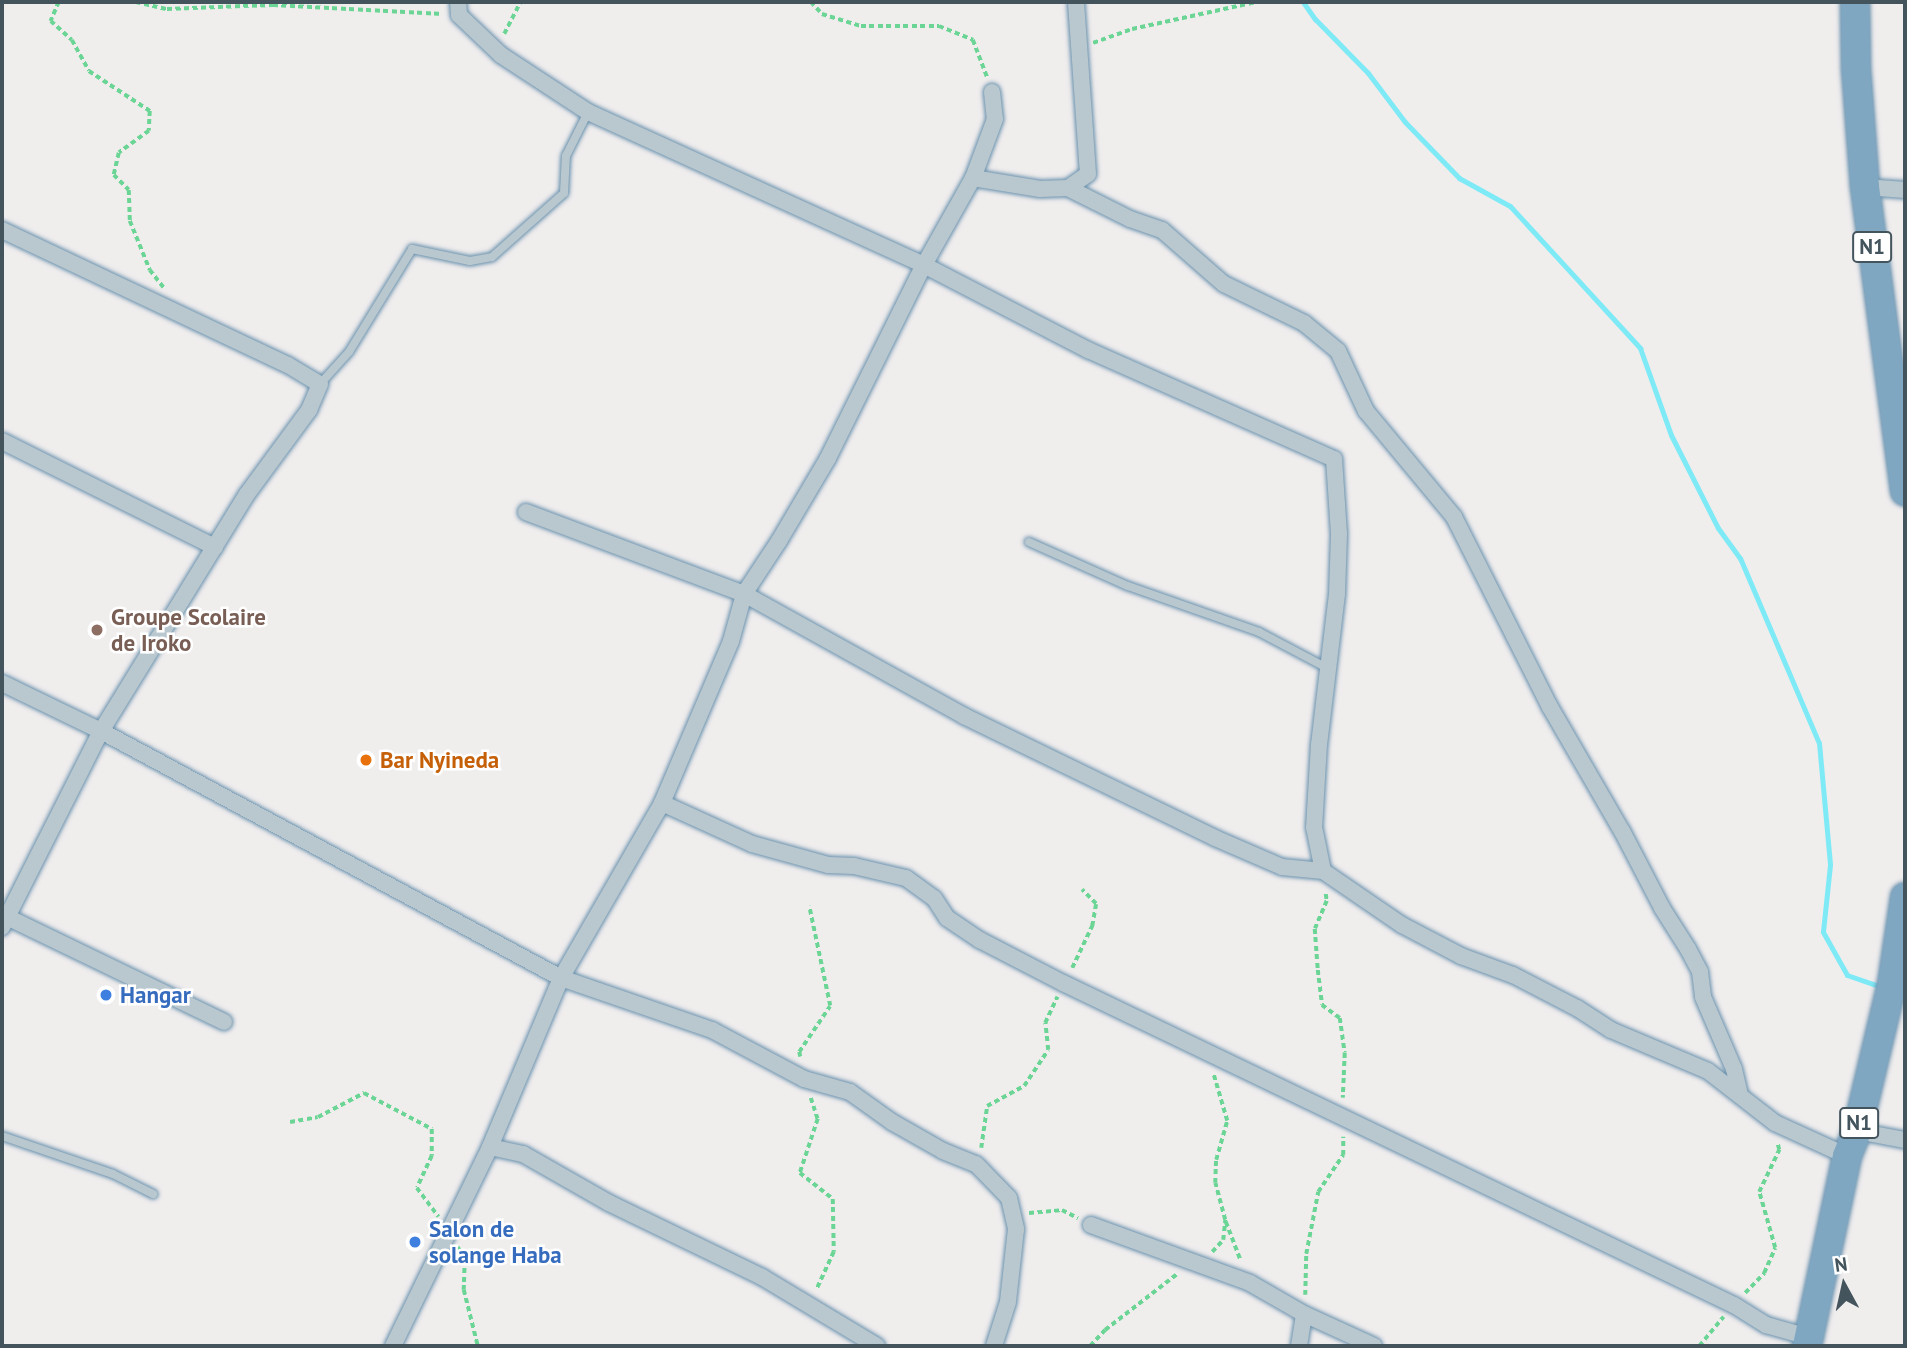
<!DOCTYPE html>
<html>
<head>
<meta charset="utf-8">
<style>
	body { margin:0 }
	#map { position:relative; width:1907px; height:1348px; overflow:hidden; background:#f0eded; font-family:"PT Sans",sans-serif }
	div>[style] { position:absolute }
	[style*='--x'] { left:calc(var(--x)*1px); top:calc(var(--y)*1px); width:calc(var(--w)*1px); rotate:calc(var(--a)*1deg) }
	.stream>* { height:5px; margin:-2.5px; padding:0 2.5px; transform-origin:2.5px; border-radius:2.5px; background:#7eeaf6 }
	.path>* { height:3.5px; margin-top:-1.75px; transform-origin:0; background:repeating-linear-gradient(90deg,#6ad594 0 5px,transparent 0 8.5px) }
	.roads { filter:drop-shadow(0 0 2px #6a92ae) drop-shadow(0 0 2px #6a92ae) }
	.lane>* { height:8px; margin:-4px; padding:0 4px; transform-origin:4px; border-radius:4px; background:#b9c7ce }
	.street>* { height:16px; margin:-8px; padding:0 8px; transform-origin:8px; border-radius:8px; background:#b9c7ce }
	.highway>* { height:28px; margin:-14px; padding:0 14px; transform-origin:14px; border-radius:14px; background:#7fa7c2 }
	.dots>* { width:19px; height:19px; translate:-50% -50%; box-sizing:border-box; border:4px solid #fff; border-radius:50% }
	span { translate:-50% -50%; white-space:nowrap; text-align:center; line-height:1.15; -webkit-text-stroke:5px #fff; paint-order:stroke }
	.shield-label span { padding:2px 5px; background:#fff; border:2px solid; border-radius:5px; -webkit-text-stroke-width:0 }
	.shield-label { font-size:21px; color:#43545d; font-weight:700 }
	.education-label { font-size:23px; color:#785e54; font-weight:700 }
	.left { translate:0 -50%; text-align:left }
	.food-label { font-size:23px; color:#c56008; font-weight:700 }
	.shop-label { font-size:23px; color:#366cbe; font-weight:700 }
	.frame { position:absolute; inset:0; border:4px solid #43545d; pointer-events:none }
	.north { position:absolute; left:1809px; top:1250px; width:70px; height:70px; -webkit-text-stroke:5px #fff; paint-order:stroke; rotate:352deg; font-size:19px; font-weight:700; line-height:28px; text-align:center; color:#43545d }
	.north::after { content:''; display:block; margin:auto; width:24px; height:32px; background:#43545d; clip-path:polygon(50% 0,100% 100%,50% 72%,0 100%) }
</style>
</head>
<body>
<div id="map">
	<div class="stream">
		<i style="--x:1303;--y:2;--w:21;--a:55"></i>
		<i style="--x:1315;--y:19;--w:76;--a:45.5"></i>
		<i style="--x:1368;--y:73;--w:61;--a:52.9"></i>
		<i style="--x:1405;--y:122;--w:78;--a:46"></i>
		<i style="--x:1459;--y:178;--w:58;--a:28.8"></i>
		<i style="--x:1510;--y:206;--w:193;--a:47.5"></i>
		<i style="--x:1640;--y:348;--w:92;--a:70.4"></i>
		<i style="--x:1671;--y:435;--w:104;--a:63.2"></i>
		<i style="--x:1718;--y:528;--w:37;--a:54"></i>
		<i style="--x:1740;--y:558;--w:201;--a:66.9"></i>
		<i style="--x:1819;--y:743;--w:122;--a:84.8"></i>
		<i style="--x:1830;--y:865;--w:67;--a:96"></i>
		<i style="--x:1823;--y:932;--w:49;--a:60.8"></i>
		<i style="--x:1847;--y:975;--w:37;--a:19"></i>
	</div>
	<div class="path">
		<i style="--x:59;--y:2;--w:21;--a:113"></i>
		<i style="--x:51;--y:21;--w:28;--a:42"></i>
		<i style="--x:72;--y:40;--w:35;--a:61"></i>
		<i style="--x:89;--y:71;--w:73;--a:33.3"></i>
		<i style="--x:150;--y:111;--w:20;--a:93"></i>
		<i style="--x:149;--y:131;--w:37;--a:144"></i>
		<i style="--x:119;--y:153;--w:23;--a:103"></i>
		<i style="--x:114;--y:175;--w:21;--a:45"></i>
		<i style="--x:129;--y:190;--w:31;--a:88"></i>
		<i style="--x:130;--y:221;--w:53;--a:67.8"></i>
		<i style="--x:150;--y:270;--w:23;--a:52"></i>
		<i style="--x:136;--y:2;--w:32;--a:13"></i>
		<i style="--x:167;--y:9;--w:106;--a:-2.2"></i>
		<i style="--x:273;--y:5;--w:170;--a:3"></i>
		<i style="--x:811;--y:2;--w:16;--a:47"></i>
		<i style="--x:822;--y:14;--w:41;--a:17.1"></i>
		<i style="--x:861;--y:26;--w:78;--a:0"></i>
		<i style="--x:939;--y:26;--w:37;--a:22"></i>
		<i style="--x:973;--y:40;--w:40;--a:69"></i>
		<i style="--x:504;--y:34;--w:36;--a:-63"></i>
		<i style="--x:1093;--y:43;--w:41;--a:-19.7"></i>
		<i style="--x:1132;--y:29;--w:127;--a:-12.3"></i>
		<i style="--x:1326;--y:894;--w:7;--a:82"></i>
		<i style="--x:1327;--y:901;--w:30;--a:113"></i>
		<i style="--x:1315;--y:929;--w:41;--a:85.8"></i>
		<i style="--x:1318;--y:970;--w:35;--a:83"></i>
		<i style="--x:1322;--y:1005;--w:22;--a:36"></i>
		<i style="--x:1340;--y:1018;--w:35;--a:82"></i>
		<i style="--x:1345;--y:1053;--w:45;--a:92.5"></i>
		<i style="--x:1072;--y:968;--w:47;--a:-64.5"></i>
		<i style="--x:1092;--y:926;--w:22;--a:-80"></i>
		<i style="--x:1096;--y:904;--w:20;--a:-135"></i>
		<i style="--x:800;--y:1057;--w:5;--a:-101"></i>
		<i style="--x:799;--y:1052;--w:55;--a:-56"></i>
		<i style="--x:830;--y:1006;--w:102;--a:-101.9"></i>
		<i style="--x:811;--y:1098;--w:22;--a:72"></i>
		<i style="--x:818;--y:1119;--w:57;--a:108.4"></i>
		<i style="--x:800;--y:1173;--w:42;--a:38.2"></i>
		<i style="--x:833;--y:1199;--w:53;--a:88.9"></i>
		<i style="--x:834;--y:1252;--w:41;--a:114.7"></i>
		<i style="--x:290;--y:1122;--w:28;--a:-10"></i>
		<i style="--x:318;--y:1117;--w:52;--a:-27.6"></i>
		<i style="--x:364;--y:1093;--w:77;--a:27.9"></i>
		<i style="--x:432;--y:1129;--w:27;--a:90"></i>
		<i style="--x:432;--y:1156;--w:35;--a:115"></i>
		<i style="--x:417;--y:1188;--w:36;--a:53"></i>
		<i style="--x:981;--y:1148;--w:42;--a:-81.9"></i>
		<i style="--x:987;--y:1106;--w:42;--a:-28.4"></i>
		<i style="--x:1024;--y:1086;--w:43;--a:-56.3"></i>
		<i style="--x:1048;--y:1050;--w:27;--a:-96"></i>
		<i style="--x:1045;--y:1023;--w:29;--a:-65"></i>
		<i style="--x:1029;--y:1213;--w:33;--a:-5"></i>
		<i style="--x:1062;--y:1210;--w:18;--a:27"></i>
		<i style="--x:1226;--y:1222;--w:42;--a:69"></i>
		<i style="--x:458;--y:1247;--w:15;--a:62"></i>
		<i style="--x:465;--y:1260;--w:30;--a:92"></i>
		<i style="--x:464;--y:1290;--w:58;--a:76"></i>
		<i style="--x:1212;--y:1252;--w:16;--a:-47"></i>
		<i style="--x:1223;--y:1240;--w:20;--a:-84"></i>
		<i style="--x:1225;--y:1220;--w:38;--a:-105"></i>
		<i style="--x:1215;--y:1183;--w:23;--a:-88"></i>
		<i style="--x:1216;--y:1160;--w:41;--a:-74.2"></i>
		<i style="--x:1227;--y:1121;--w:50;--a:-106.3"></i>
		<i style="--x:1745;--y:1293;--w:28;--a:-46"></i>
		<i style="--x:1764;--y:1273;--w:27;--a:-66"></i>
		<i style="--x:1775;--y:1248;--w:58;--a:-105.9"></i>
		<i style="--x:1759;--y:1192;--w:47;--a:-64.5"></i>
		<i style="--x:1779;--y:1150;--w:8;--a:-104"></i>
		<i style="--x:1305;--y:1295;--w:41;--a:-88.6"></i>
		<i style="--x:1306;--y:1254;--w:63;--a:-79"></i>
		<i style="--x:1318;--y:1192;--w:45;--a:-56"></i>
		<i style="--x:1343;--y:1155;--w:18;--a:-90"></i>
		<i style="--x:1090;--y:1346;--w:22;--a:-47"></i>
		<i style="--x:1105;--y:1330;--w:91;--a:-37.9"></i>
		<i style="--x:1699;--y:1346;--w:38;--a:-50"></i>
	</div>
	<div class="roads">
		<div class="lane">
			<i style="--x:320;--y:384;--w:43;--a:-47.8"></i>
			<i style="--x:349;--y:352;--w:121;--a:-58.5"></i>
			<i style="--x:412;--y:249;--w:59;--a:11.7"></i>
			<i style="--x:470;--y:261;--w:22;--a:-10"></i>
			<i style="--x:492;--y:257;--w:96;--a:-41.6"></i>
			<i style="--x:564;--y:193;--w:37;--a:-87"></i>
			<i style="--x:566;--y:156;--w:49;--a:-63.4"></i>
			<i style="--x:1029;--y:542;--w:108;--a:24"></i>
			<i style="--x:1128;--y:586;--w:139;--a:19.3"></i>
			<i style="--x:1259;--y:632;--w:77;--a:27.9"></i>
			<i style="--x:2;--y:1136;--w:117;--a:18.9"></i>
			<i style="--x:113;--y:1174;--w:45;--a:26.6"></i>
		</div>
		<div class="street">
			<i style="--x:992;--y:92;--w:27;--a:84"></i>
			<i style="--x:995;--y:119;--w:63;--a:110.4"></i>
			<i style="--x:973;--y:178;--w:100;--a:119.4"></i>
			<i style="--x:924;--y:265;--w:185;--a:27.4"></i>
			<i style="--x:1088;--y:350;--w:269;--a:23.9"></i>
			<i style="--x:1334;--y:459;--w:75;--a:86.2"></i>
			<i style="--x:1339;--y:534;--w:60;--a:91.9"></i>
			<i style="--x:1337;--y:594;--w:151;--a:96.8"></i>
			<i style="--x:1319;--y:744;--w:83;--a:93.4"></i>
			<i style="--x:1314;--y:827;--w:45;--a:78.4"></i>
			<i style="--x:973;--y:178;--w:68;--a:9.3"></i>
			<i style="--x:1040;--y:189;--w:28;--a:-2"></i>
			<i style="--x:1068;--y:188;--w:24;--a:-35"></i>
			<i style="--x:1088;--y:174;--w:172;--a:-94"></i>
			<i style="--x:1865;--y:187;--w:40;--a:4.3"></i>
			<i style="--x:1068;--y:188;--w:69;--a:26.6"></i>
			<i style="--x:1130;--y:219;--w:34;--a:19"></i>
			<i style="--x:1162;--y:230;--w:82;--a:41.1"></i>
			<i style="--x:1224;--y:284;--w:89;--a:26"></i>
			<i style="--x:1304;--y:323;--w:44;--a:39.5"></i>
			<i style="--x:1338;--y:351;--w:66;--a:65"></i>
			<i style="--x:1366;--y:411;--w:138;--a:50.3"></i>
			<i style="--x:1454;--y:517;--w:213;--a:63.2"></i>
			<i style="--x:1550;--y:707;--w:143;--a:59.9"></i>
			<i style="--x:1622;--y:831;--w:87;--a:62.5"></i>
			<i style="--x:1662;--y:908;--w:49;--a:57.6"></i>
			<i style="--x:1688;--y:949;--w:26;--a:62"></i>
			<i style="--x:1700;--y:972;--w:25;--a:83"></i>
			<i style="--x:1703;--y:997;--w:78;--a:66.7"></i>
			<i style="--x:1734;--y:1069;--w:27;--a:77"></i>
			<i style="--x:2;--y:230;--w:316;--a:25.3"></i>
			<i style="--x:288;--y:365;--w:37;--a:31"></i>
			<i style="--x:320;--y:384;--w:28;--a:113"></i>
			<i style="--x:309;--y:410;--w:104;--a:126.4"></i>
			<i style="--x:247;--y:494;--w:278;--a:121.6"></i>
			<i style="--x:101;--y:731;--w:220;--a:116.8"></i>
			<i style="--x:2;--y:441;--w:238;--a:26.5"></i>
			<i style="--x:526;--y:512;--w:233;--a:20.6"></i>
			<i style="--x:744;--y:594;--w:252;--a:29"></i>
			<i style="--x:964;--y:716;--w:279;--a:25.9"></i>
			<i style="--x:1215;--y:838;--w:73;--a:23.4"></i>
			<i style="--x:1282;--y:867;--w:41;--a:5.6"></i>
			<i style="--x:1323;--y:871;--w:96;--a:34.4"></i>
			<i style="--x:1402;--y:925;--w:67;--a:27.7"></i>
			<i style="--x:1461;--y:956;--w:55;--a:20.1"></i>
			<i style="--x:1513;--y:975;--w:72;--a:27.3"></i>
			<i style="--x:1577;--y:1008;--w:40;--a:32.9"></i>
			<i style="--x:1611;--y:1030;--w:105;--a:22.9"></i>
			<i style="--x:1708;--y:1071;--w:85;--a:37.8"></i>
			<i style="--x:1775;--y:1123;--w:79;--a:24.6"></i>
			<i style="--x:2;--y:683;--w:110;--a:25.9"></i>
			<i style="--x:101;--y:731;--w:522;--a:28.23"></i>
			<i style="--x:561;--y:978;--w:160;--a:19"></i>
			<i style="--x:712;--y:1030;--w:104;--a:28"></i>
			<i style="--x:804;--y:1079;--w:48;--a:15.8"></i>
			<i style="--x:850;--y:1092;--w:52;--a:35.5"></i>
			<i style="--x:892;--y:1122;--w:59;--a:29.6"></i>
			<i style="--x:943;--y:1151;--w:35;--a:22"></i>
			<i style="--x:976;--y:1164;--w:47;--a:45.9"></i>
			<i style="--x:1009;--y:1198;--w:32;--a:77"></i>
			<i style="--x:1016;--y:1229;--w:73;--a:96.3"></i>
			<i style="--x:1008;--y:1302;--w:46;--a:107.7"></i>
			<i style="--x:662;--y:803;--w:99;--a:24.5"></i>
			<i style="--x:752;--y:844;--w:79;--a:15.4"></i>
			<i style="--x:828;--y:865;--w:26;--a:2"></i>
			<i style="--x:854;--y:866;--w:53;--a:13"></i>
			<i style="--x:906;--y:878;--w:34;--a:36"></i>
			<i style="--x:934;--y:898;--w:24;--a:57"></i>
			<i style="--x:947;--y:918;--w:40;--a:34"></i>
			<i style="--x:980;--y:940;--w:93;--a:27.4"></i>
			<i style="--x:1063;--y:983;--w:744;--a:25.64"></i>
			<i style="--x:1734;--y:1305;--w:38;--a:32"></i>
			<i style="--x:1766;--y:1325;--w:45;--a:15.6"></i>
			<i style="--x:7;--y:917;--w:241;--a:25.8"></i>
			<i style="--x:1857;--y:1131;--w:49;--a:10.6"></i>
			<i style="--x:490;--y:1147;--w:34;--a:12"></i>
			<i style="--x:523;--y:1154;--w:99;--a:29.7"></i>
			<i style="--x:609;--y:1203;--w:170;--a:25.8"></i>
			<i style="--x:762;--y:1277;--w:134;--a:31"></i>
			<i style="--x:1091;--y:1225;--w:169;--a:20"></i>
			<i style="--x:1250;--y:1283;--w:62;--a:29.9"></i>
			<i style="--x:1304;--y:1314;--w:77;--a:24.6"></i>
			<i style="--x:393;--y:1346;--w:221;--a:-64"></i>
			<i style="--x:490;--y:1147;--w:183;--a:-67.2"></i>
			<i style="--x:561;--y:978;--w:202;--a:-60"></i>
			<i style="--x:662;--y:803;--w:176;--a:-66.9"></i>
			<i style="--x:731;--y:641;--w:49;--a:-74.5"></i>
			<i style="--x:744;--y:594;--w:64;--a:-56.6"></i>
			<i style="--x:779;--y:541;--w:96;--a:-59.4"></i>
			<i style="--x:828;--y:458;--w:216;--a:-63.6"></i>
			<i style="--x:924;--y:265;--w:369;--a:-155.5"></i>
			<i style="--x:588;--y:112;--w:104;--a:-146.8"></i>
			<i style="--x:501;--y:55;--w:58;--a:-136.4"></i>
			<i style="--x:459;--y:15;--w:13;--a:-94"></i>
			<i style="--x:1299;--y:1346;--w:32;--a:-81"></i>
		</div>
		<div class="highway">
			<i style="--x:1855;--y:2;--w:66;--a:89.1"></i>
			<i style="--x:1856;--y:68;--w:119;--a:85.7"></i>
			<i style="--x:1865;--y:187;--w:307;--a:82.5"></i>
			<i style="--x:1807;--y:1346;--w:194;--a:-78.1"></i>
			<i style="--x:1847;--y:1156;--w:27;--a:-68"></i>
			<i style="--x:1857;--y:1131;--w:151;--a:-76.6"></i>
			<i style="--x:1892;--y:984;--w:88;--a:-81.5"></i>
		</div>
	</div>
	<div class="dots">
		<i style="left:97px;top:630px;background:#8d6e63"></i>
		<i style="left:366px;top:760px;background:#e8710a"></i>
		<i style="left:106px;top:995px;background:#3f7fe0"></i>
		<i style="left:415px;top:1242px;background:#3f7fe0"></i>
	</div>
	<div class="shield-label">
		<span style="left:1872px;top:247px">N1</span>
		<span style="left:1859px;top:1123px">N1</span>
	</div>
	<div class="education-label">
		<span class="left" style="left:111px;top:630px">Groupe Scolaire<br>de Iroko</span>
	</div>
	<div class="food-label">
		<span class="left" style="left:380px;top:760px">Bar Nyineda</span>
	</div>
	<div class="shop-label">
		<span class="left" style="left:120px;top:995px">Hangar</span>
		<span class="left" style="left:429px;top:1242px">Salon de<br>solange Haba</span>
	</div>
	<div class="frame"></div>
	<div class="north">N</div>
</div>
</body>
</html>
